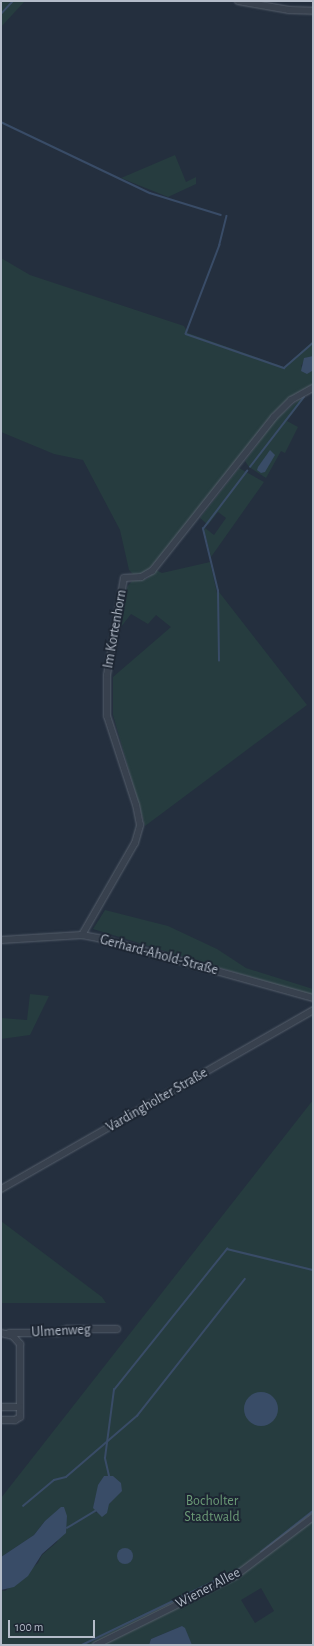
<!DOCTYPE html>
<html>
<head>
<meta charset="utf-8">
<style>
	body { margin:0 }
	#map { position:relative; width:314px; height:1646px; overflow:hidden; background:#242f3e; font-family:"Alegreya Sans",sans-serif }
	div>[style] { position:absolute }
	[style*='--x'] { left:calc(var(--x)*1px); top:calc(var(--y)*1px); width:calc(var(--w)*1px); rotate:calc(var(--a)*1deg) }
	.green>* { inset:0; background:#263c3f }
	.water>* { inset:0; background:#394c67 }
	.round { border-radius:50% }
	.stream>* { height:1.5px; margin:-0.75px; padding:0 0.75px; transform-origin:0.75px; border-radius:0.75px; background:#394c67 }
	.roads { filter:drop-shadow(0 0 1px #565f6c) drop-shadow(0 0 1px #565f6c) }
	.street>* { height:6px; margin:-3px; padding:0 3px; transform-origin:3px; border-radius:3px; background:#38414e }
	span { translate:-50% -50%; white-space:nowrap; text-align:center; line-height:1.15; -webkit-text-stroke:4px #1d2633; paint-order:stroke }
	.street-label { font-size:14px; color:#b4bcc9 }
	.park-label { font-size:14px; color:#6b9a76 }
	.frame { position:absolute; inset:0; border:2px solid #b4bcc9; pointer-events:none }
	.scale { position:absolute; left:8px; top:1620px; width:87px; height:18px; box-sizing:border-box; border:2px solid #b4bcc9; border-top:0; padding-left:5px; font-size:12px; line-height:14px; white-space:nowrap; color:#b4bcc9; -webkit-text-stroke:3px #1d2633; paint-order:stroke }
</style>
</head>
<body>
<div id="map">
	<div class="green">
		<i style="clip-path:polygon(1px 1px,25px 1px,1px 27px)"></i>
		<i style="clip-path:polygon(175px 155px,186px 182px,196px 177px,196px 184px,168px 197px,121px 178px)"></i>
		<i style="clip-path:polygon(1px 258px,30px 275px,184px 326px,188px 333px,284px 367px,313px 341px,313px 356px,306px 358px,301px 366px,312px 371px,313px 367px,313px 384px,289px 398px,271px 415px,189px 523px,148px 570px,142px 574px,133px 574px,129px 570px,120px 530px,83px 460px,54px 454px,1px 432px)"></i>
		<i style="clip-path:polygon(302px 397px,305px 397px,287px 421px,298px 427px,285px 453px,281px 451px,266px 478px,249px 467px,245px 461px,276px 419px)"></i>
		<i style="clip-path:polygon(239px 468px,264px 482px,211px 557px,204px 530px,205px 528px,214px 535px,226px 518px,218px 512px,208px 525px,200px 518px)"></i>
		<i style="clip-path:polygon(210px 562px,217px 593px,219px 592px,307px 705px,145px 826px,113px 715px,113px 677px,171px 627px,156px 615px,148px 624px,131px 614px,121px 627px,127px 587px,132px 581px,147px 579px,156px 570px,162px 573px)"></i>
		<i style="clip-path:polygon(105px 910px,168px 926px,217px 949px,246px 968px,313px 989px,313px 996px,93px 929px)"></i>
		<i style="clip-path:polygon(30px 994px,49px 996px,30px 1035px,1px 1039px,1px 1018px,27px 1020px)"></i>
		<i style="clip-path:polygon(evenodd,313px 1100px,313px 1645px,192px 1645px,182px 1626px,151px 1639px,149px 1645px,1px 1645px,1px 1590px,5px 1591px,38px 1563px,42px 1555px,57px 1542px,67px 1517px,45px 1521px,34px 1535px,1px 1557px,1px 1498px,313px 1100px,104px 1476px,122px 1490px,109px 1504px,96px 1513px,94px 1504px,99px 1485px,104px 1476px,313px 1100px,261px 1588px,274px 1611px,255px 1623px,241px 1600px,261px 1588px)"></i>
		<i style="clip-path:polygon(1px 1221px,102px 1297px,106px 1303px,1px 1303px)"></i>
	</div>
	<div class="water">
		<i style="clip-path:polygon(313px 356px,312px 371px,307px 374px,301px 371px,304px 358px)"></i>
		<i style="clip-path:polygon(270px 450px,275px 455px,265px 472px,261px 473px,257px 470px,258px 467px)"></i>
		<i class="round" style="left:244px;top:1392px;width:34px;height:34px"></i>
		<i style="clip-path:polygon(104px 1476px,113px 1476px,121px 1483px,122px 1491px,109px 1504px,107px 1513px,102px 1517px,93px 1508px,98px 1485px)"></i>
		<i style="clip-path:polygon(61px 1507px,64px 1507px,67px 1516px,66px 1533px,42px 1554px,28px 1576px,14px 1587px,1px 1590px,1px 1557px,34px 1535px,45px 1521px)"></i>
		<i class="round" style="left:117px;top:1548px;width:16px;height:16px"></i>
		<i style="clip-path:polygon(182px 1626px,185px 1628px,192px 1645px,149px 1645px,151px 1639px)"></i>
	</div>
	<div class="stream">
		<i style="--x:1;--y:14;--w:18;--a:-47"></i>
		<i style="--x:1;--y:122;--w:165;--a:25.5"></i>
		<i style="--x:150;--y:193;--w:74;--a:17.2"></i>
		<i style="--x:227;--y:216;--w:30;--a:104"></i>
		<i style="--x:220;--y:245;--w:95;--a:110.9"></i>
		<i style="--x:186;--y:334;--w:104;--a:19.1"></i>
		<i style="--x:284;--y:368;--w:38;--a:-41"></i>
		<i style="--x:250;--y:467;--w:88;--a:-52.4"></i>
		<i style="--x:219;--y:661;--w:70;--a:-90.8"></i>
		<i style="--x:218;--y:591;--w:64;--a:-103.6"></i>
		<i style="--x:203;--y:529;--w:73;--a:-52.8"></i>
		<i style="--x:109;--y:1476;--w:18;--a:-103"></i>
		<i style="--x:105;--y:1458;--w:69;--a:-82.5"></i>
		<i style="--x:114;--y:1390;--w:181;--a:-51.3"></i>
		<i style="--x:227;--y:1249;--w:89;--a:13.7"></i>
		<i style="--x:23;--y:1506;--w:40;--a:-40"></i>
		<i style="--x:54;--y:1480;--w:12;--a:-14"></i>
		<i style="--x:66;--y:1477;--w:94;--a:-40.7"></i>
		<i style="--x:137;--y:1416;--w:174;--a:-51.8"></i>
		<i style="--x:67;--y:1528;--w:33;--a:-31"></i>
		<i style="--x:261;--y:1552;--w:66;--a:-38.3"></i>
		<i style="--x:82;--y:1645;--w:174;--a:-25.8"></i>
	</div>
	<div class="roads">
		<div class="street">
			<i style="--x:238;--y:1;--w:52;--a:10"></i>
			<i style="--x:289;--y:10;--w:24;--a:2"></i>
			<i style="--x:82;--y:935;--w:106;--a:-60.1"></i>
			<i style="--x:135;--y:843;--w:19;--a:-74"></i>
			<i style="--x:140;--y:825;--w:20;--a:-101"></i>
			<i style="--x:136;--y:805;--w:94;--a:-108"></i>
			<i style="--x:107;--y:716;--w:41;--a:-90"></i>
			<i style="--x:107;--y:675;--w:98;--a:-80.1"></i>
			<i style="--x:124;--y:578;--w:17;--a:-3"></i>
			<i style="--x:141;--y:577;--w:13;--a:-29"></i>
			<i style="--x:152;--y:571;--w:196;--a:-51.6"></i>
			<i style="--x:274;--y:417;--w:24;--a:-45"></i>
			<i style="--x:291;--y:400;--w:25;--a:-29"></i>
			<i style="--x:1;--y:940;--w:81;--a:-3.5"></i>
			<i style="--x:82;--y:935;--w:16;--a:11"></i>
			<i style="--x:98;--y:938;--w:223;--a:15.6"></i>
			<i style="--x:1;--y:1189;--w:360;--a:-29.8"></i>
			<i style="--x:1;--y:1333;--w:12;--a:14"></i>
			<i style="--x:13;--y:1336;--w:11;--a:49"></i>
			<i style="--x:20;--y:1344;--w:73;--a:90"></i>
			<i style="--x:20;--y:1417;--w:6;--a:149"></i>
			<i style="--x:15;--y:1420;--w:14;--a:180"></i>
			<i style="--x:9;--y:1333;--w:48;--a:0"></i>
			<i style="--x:57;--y:1333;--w:11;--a:-22"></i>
			<i style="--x:67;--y:1329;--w:50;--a:0"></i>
			<i style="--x:1;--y:1407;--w:19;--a:0"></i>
			<i style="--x:96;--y:1645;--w:155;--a:-26.4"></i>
			<i style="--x:235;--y:1576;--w:98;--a:-37.1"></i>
		</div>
	</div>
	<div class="street-label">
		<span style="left:115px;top:629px;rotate:-80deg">Im Kortenhorn</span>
		<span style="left:159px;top:955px;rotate:15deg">Gerhard-Ahold-Straße</span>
		<span style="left:157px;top:1100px;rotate:-30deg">Vardingholter Straße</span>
		<span style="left:61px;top:1331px;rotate:-3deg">Ulmenweg</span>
		<span style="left:208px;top:1588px;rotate:-28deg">Wiener Allee</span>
	</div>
	<div class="park-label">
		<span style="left:212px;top:1509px">Bocholter<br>Stadtwald</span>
	</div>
	<div class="frame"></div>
	<div class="scale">100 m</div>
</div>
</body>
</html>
